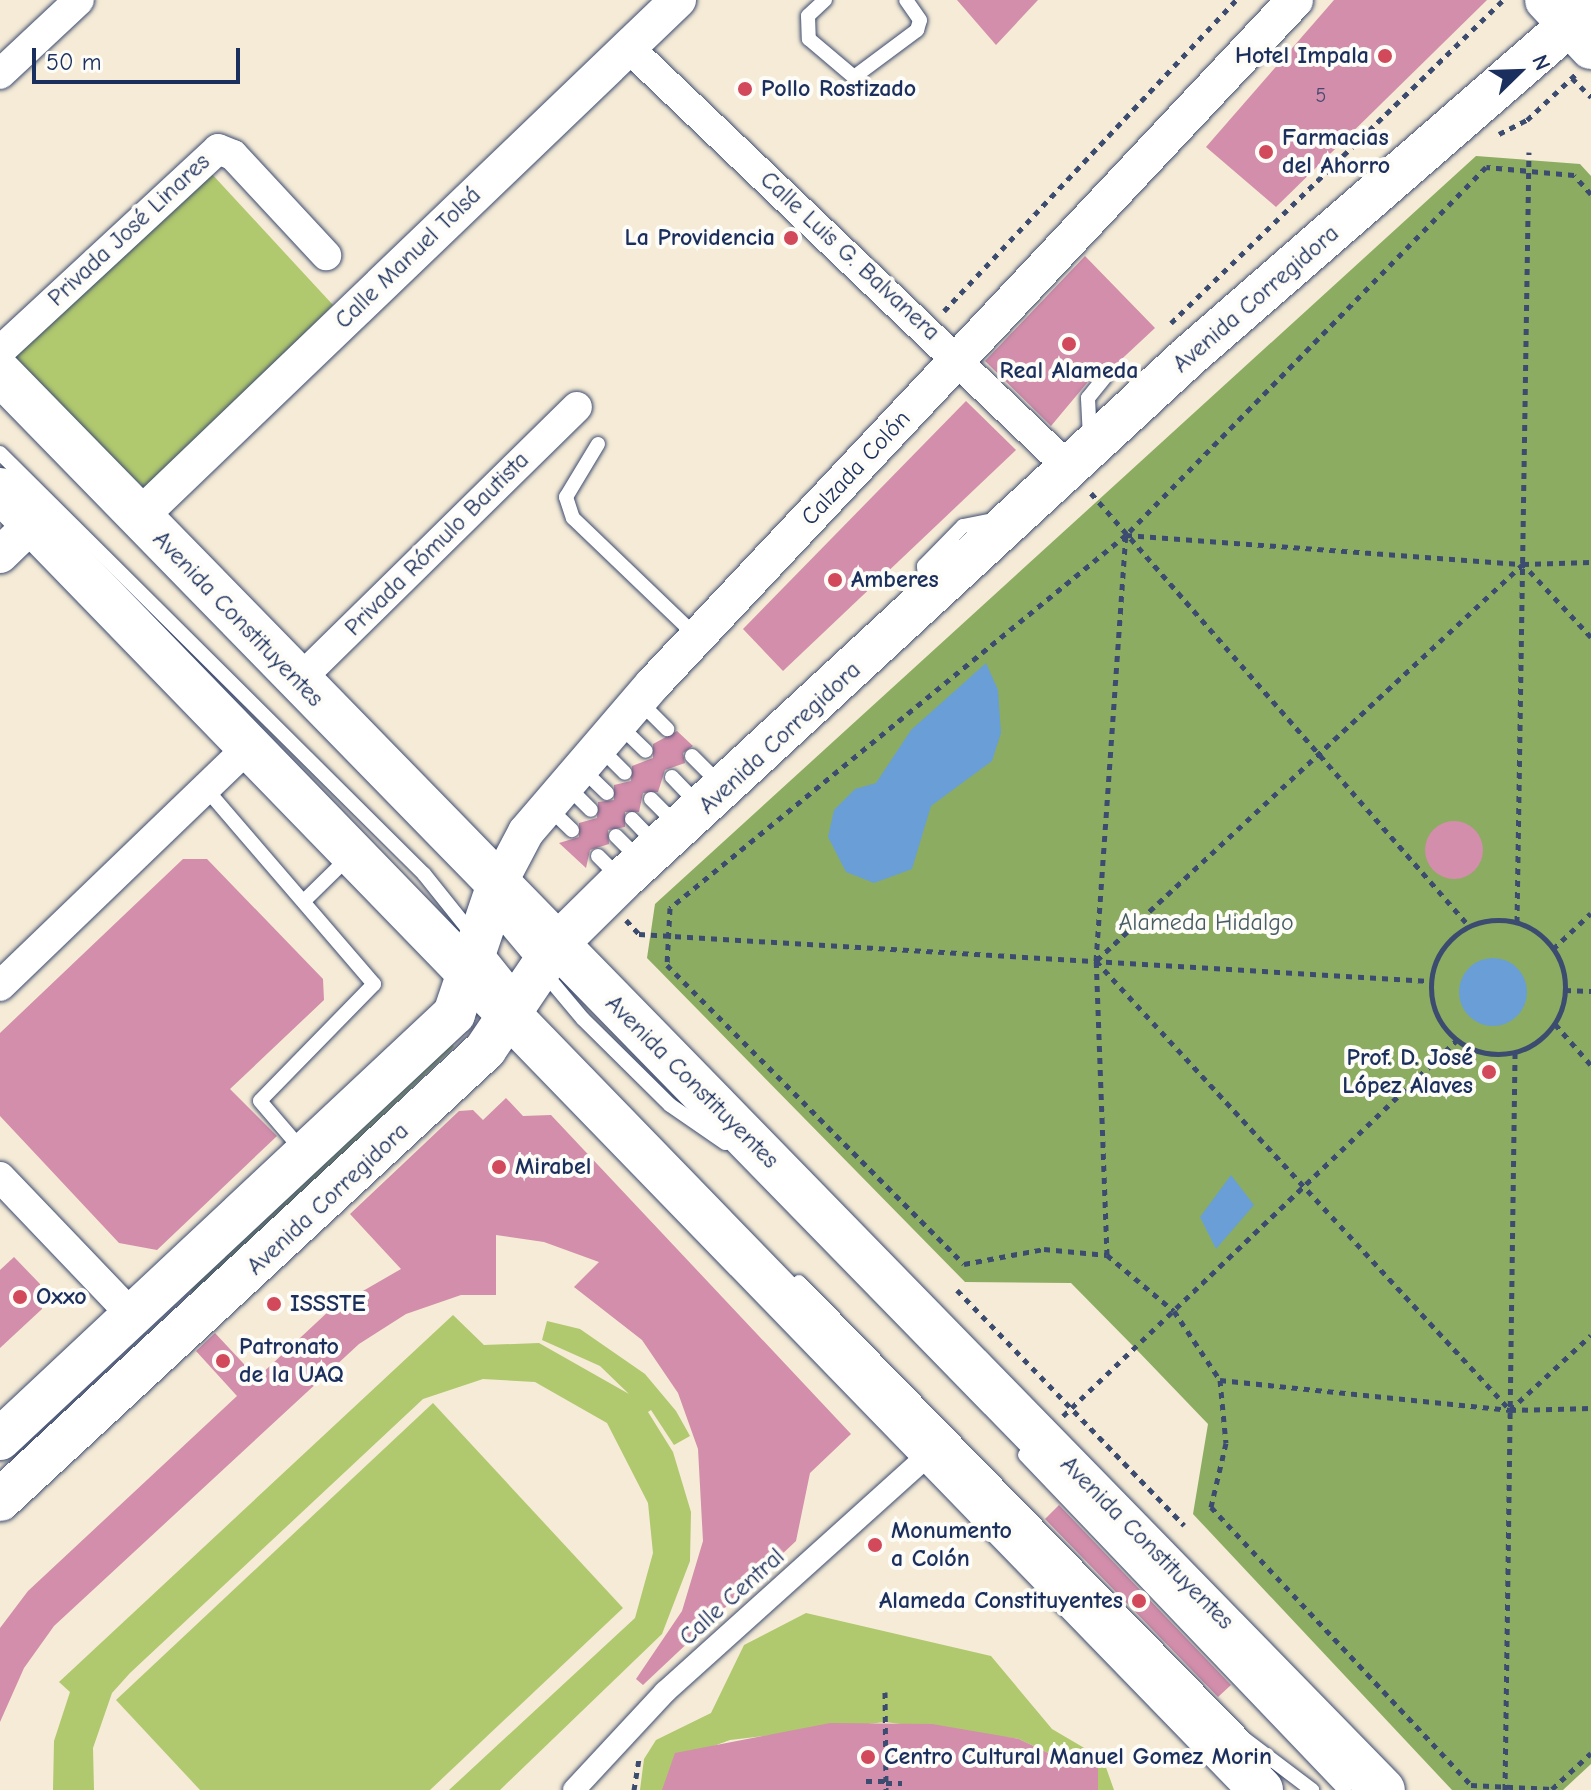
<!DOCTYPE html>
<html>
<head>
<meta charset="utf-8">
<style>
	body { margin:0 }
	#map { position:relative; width:1591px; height:1790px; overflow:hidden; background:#f5ebd6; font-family:"Comic Neue",sans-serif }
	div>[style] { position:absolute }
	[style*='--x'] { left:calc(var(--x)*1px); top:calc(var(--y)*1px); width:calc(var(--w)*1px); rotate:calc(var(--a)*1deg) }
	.green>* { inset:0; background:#b0c86e }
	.forest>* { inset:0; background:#8cac61 }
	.water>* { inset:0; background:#699ed6 }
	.round { border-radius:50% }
	.building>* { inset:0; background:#d28eab }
	.path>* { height:5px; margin-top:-2.5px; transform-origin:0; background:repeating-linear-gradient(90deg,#3c4b70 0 6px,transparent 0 12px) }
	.path>.ring { margin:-2.5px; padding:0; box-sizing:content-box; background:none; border:5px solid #3c4b70; border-radius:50% }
	.roads { filter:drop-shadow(0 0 2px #3c4b70) drop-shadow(0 0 2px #3c4b70) }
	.service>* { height:14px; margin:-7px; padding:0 7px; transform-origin:7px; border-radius:7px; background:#fff }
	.pedestrian>* { height:22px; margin:-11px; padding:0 11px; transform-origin:11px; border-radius:11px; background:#fff }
	.minor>* { height:30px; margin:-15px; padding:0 15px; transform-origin:15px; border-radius:15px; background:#fff }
	.tertiary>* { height:36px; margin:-18px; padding:0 18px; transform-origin:18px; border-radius:18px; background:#fff }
	.secondary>* { height:42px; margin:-21px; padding:0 21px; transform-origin:21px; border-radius:21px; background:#fff }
	.primary>* { height:44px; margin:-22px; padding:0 22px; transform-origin:22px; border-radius:22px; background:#fff }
	.dots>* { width:22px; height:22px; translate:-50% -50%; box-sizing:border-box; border:4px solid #fdfcf7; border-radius:50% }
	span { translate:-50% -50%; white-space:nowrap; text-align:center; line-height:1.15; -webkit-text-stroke:8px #fdfcf7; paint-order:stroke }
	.number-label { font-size:20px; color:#494771 }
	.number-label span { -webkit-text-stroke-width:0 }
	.poi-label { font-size:24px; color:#1b2f5e; font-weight:700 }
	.right { translate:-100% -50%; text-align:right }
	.left { translate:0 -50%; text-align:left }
	.street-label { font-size:24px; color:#1b2f5e }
	.park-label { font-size:24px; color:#485d63 }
	.north { position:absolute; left:1479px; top:32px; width:80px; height:80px; -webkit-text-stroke:6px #fdfcf7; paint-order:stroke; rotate:67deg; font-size:22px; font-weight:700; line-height:32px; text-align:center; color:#1b2f5e }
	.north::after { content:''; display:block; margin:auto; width:28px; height:36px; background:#1b2f5e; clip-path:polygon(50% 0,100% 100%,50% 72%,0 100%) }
	.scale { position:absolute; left:32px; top:48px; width:208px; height:36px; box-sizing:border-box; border:4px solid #1b2f5e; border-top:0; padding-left:10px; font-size:24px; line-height:28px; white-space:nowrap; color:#1b2f5e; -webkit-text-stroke:6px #fdfcf7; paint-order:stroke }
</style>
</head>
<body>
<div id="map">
	<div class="green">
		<i style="clip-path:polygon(210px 172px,333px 305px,147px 491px,13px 359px)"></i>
		<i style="clip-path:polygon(447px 1036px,454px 1047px,195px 1297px,186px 1282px)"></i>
		<i style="clip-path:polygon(453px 1315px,484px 1345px,539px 1343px,629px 1394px,600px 1366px,542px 1340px,547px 1321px,580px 1329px,645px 1374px,676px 1411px,690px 1436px,674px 1445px,651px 1410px,648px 1412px,673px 1452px,691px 1512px,690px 1561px,662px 1634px,500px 1790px,449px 1790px,635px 1618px,653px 1553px,648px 1503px,607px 1423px,535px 1382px,483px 1379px,423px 1399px,130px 1673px,112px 1693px,93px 1748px,94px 1790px,53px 1790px,54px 1741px,70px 1692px,59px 1682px)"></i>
		<i style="clip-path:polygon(433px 1403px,623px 1608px,430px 1790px,200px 1790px,116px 1700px)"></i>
		<i style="clip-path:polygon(806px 1613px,991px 1656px,1052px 1729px,1103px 1759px,1114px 1790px,1098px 1790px,1097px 1763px,1067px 1762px,1019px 1739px,885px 1722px,730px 1740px,695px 1753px,663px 1790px,640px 1790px,644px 1759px,656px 1740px,711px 1713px,744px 1645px)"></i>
	</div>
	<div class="forest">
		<i style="clip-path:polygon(1476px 156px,1580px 164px,1591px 176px,1591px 1764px,1563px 1790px,1452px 1790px,1193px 1514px,1208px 1424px,1135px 1348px,1071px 1283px,965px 1282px,647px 958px,655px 904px)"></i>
	</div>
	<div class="water">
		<i style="clip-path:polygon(986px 663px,998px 690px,1001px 733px,992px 761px,931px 806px,912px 869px,874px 883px,846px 872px,828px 837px,834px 810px,855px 789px,876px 783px,911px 730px)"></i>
		<i class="round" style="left:1459px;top:958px;width:68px;height:68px"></i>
		<i style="clip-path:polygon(1231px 1175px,1254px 1205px,1216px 1249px,1200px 1217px)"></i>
	</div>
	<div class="building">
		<i style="clip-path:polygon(957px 0,1038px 0,996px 45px)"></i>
		<i style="clip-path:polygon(1334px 0,1487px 0,1276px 207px,1206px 147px)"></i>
		<i style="clip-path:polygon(1085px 256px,1155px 328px,1111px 369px,1097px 371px,1051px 426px,985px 361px)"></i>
		<i style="clip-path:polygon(966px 401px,1016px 450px,783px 671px,743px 629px)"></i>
		<i style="clip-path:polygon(677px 731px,693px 746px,683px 753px,685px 763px,665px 770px,658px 792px,643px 793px,639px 812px,625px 812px,625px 827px,608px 830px,609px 844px,590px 850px,586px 868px,559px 843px,579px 837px,579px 823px,597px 818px,598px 802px,614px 800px,614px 785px,631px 781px,632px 766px,653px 758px,653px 744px)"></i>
		<i class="round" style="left:1425px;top:821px;width:58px;height:58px"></i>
		<i style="clip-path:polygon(183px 859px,207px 859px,323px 979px,324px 1000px,230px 1089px,277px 1136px,157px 1250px,119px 1243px,0 1116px,0 1033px)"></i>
		<i style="clip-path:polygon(506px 1098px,523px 1116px,551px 1115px,851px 1434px,810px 1473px,796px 1541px,643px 1685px,636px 1679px,682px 1611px,703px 1541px,698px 1449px,678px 1393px,642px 1340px,574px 1287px,599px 1262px,544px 1242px,496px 1235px,496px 1295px,461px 1295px,406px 1314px,359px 1344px,54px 1626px,24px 1668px,0 1722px,0 1628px,28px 1591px,237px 1396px,196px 1351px,215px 1333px,257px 1378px,330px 1310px,401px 1269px,350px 1214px,459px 1111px,473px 1110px,483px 1120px)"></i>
		<i style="clip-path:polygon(14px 1257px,40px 1284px,42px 1309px,0 1348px,0 1270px)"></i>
		<i style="clip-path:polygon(1059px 1505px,1231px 1685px,1218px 1697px,1045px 1519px)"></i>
		<i style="clip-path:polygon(830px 1723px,932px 1724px,1019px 1739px,1067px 1762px,1098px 1762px,1098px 1790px,662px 1790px,675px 1753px)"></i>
	</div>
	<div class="path">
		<i style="--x:1572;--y:78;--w:27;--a:45"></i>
		<i style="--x:1499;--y:134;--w:31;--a:-27"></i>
		<i style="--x:1527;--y:120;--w:66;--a:-43.2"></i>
		<i style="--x:1591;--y:194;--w:25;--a:-132"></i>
		<i style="--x:1574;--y:175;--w:88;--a:-174.8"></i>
		<i style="--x:1486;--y:167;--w:515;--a:134.37"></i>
		<i style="--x:1126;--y:535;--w:589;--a:140.72"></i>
		<i style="--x:670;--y:908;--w:57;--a:93"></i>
		<i style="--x:667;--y:965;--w:421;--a:45.2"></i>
		<i style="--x:964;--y:1264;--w:81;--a:-10.6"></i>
		<i style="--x:1044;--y:1249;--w:63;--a:5.4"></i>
		<i style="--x:1107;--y:1255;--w:87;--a:39.9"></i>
		<i style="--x:1174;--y:1311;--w:83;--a:56.3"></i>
		<i style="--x:1220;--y:1380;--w:63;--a:84.6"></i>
		<i style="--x:1226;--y:1443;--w:66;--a:103.2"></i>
		<i style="--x:1211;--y:1507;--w:381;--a:46.9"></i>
		<i style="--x:1471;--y:1785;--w:81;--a:2.8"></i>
		<i style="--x:1552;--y:1789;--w:53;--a:-42.7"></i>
		<i style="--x:944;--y:311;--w:427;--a:-46.8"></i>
		<i style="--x:1171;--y:323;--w:463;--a:-44.2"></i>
		<i style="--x:1091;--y:493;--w:575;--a:48.88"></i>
		<i style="--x:1591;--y:637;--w:100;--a:-133"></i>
		<i style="--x:1523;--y:564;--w:583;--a:137.09"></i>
		<i style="--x:1096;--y:961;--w:611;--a:47.32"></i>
		<i style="--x:1510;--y:1410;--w:110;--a:-42.8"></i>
		<i class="ring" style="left:1431px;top:920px;width:129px;height:129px"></i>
		<i style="--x:626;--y:920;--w:19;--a:47"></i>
		<i style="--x:639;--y:934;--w:792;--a:3.4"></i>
		<i style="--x:1517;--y:922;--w:770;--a:-89.11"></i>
		<i style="--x:1553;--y:949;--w:52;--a:-43.5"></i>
		<i style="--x:1565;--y:990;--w:26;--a:2"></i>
		<i style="--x:1555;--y:1024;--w:55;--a:48.7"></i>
		<i style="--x:1107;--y:1255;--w:294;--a:-92.1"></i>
		<i style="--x:1096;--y:961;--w:427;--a:-86"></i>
		<i style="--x:1126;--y:535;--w:398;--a:4.2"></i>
		<i style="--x:1523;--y:564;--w:68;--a:-1.7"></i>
		<i style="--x:957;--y:1290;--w:327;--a:46"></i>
		<i style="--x:1220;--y:1380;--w:292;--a:5.9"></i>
		<i style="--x:1510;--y:1410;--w:81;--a:-1.4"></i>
		<i style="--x:1063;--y:1416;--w:543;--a:-43.66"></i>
		<i style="--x:885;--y:1692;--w:98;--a:89.4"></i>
		<i style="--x:866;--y:1781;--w:20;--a:0"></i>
		<i style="--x:886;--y:1783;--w:16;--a:0"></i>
		<i style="--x:634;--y:1790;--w:31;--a:-81"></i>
		<i style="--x:1505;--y:1790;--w:737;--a:-89.22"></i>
	</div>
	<div class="roads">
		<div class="service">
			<i style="--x:825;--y:0;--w:23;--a:137"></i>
			<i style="--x:808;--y:16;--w:23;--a:88"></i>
			<i style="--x:809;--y:39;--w:59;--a:40.2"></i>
			<i style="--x:854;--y:77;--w:79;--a:-36.7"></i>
			<i style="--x:917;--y:30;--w:10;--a:-73"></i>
			<i style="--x:920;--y:20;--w:24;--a:-125"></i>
			<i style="--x:1090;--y:438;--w:40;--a:-92.9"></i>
			<i style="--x:1088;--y:398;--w:27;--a:-51"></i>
			<i style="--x:598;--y:444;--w:62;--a:121.1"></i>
			<i style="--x:566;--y:497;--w:22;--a:72"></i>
			<i style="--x:573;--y:518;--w:172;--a:43.8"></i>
			<i style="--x:0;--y:453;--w:598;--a:44.8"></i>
			<i style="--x:424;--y:874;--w:154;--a:51.3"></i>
			<i style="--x:926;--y:589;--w:23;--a:-95"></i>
			<i style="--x:924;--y:566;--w:56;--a:-45.7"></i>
			<i style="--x:963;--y:526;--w:33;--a:-11"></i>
			<i style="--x:639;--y:701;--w:40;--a:45"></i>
			<i style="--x:619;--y:725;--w:37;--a:44"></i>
			<i style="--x:600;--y:748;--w:35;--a:45"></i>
			<i style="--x:692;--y:756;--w:40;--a:45"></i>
			<i style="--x:581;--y:768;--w:36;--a:44"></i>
			<i style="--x:672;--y:777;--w:39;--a:46"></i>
			<i style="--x:566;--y:785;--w:35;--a:45"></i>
			<i style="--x:207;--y:790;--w:256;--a:49.3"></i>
			<i style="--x:374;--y:984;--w:163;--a:134.3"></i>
			<i style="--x:260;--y:1101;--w:65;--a:49.4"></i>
			<i style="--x:651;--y:799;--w:38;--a:45"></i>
			<i style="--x:549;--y:808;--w:32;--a:44"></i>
			<i style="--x:632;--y:819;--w:36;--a:46"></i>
			<i style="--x:616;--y:836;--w:34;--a:45"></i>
			<i style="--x:598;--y:856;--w:30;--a:45"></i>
			<i style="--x:305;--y:900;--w:64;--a:-44.4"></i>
			<i style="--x:494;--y:913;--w:138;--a:50"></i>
			<i style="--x:583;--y:1019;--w:122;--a:44.7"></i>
			<i style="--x:670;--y:1105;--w:67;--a:34.6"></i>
			<i style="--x:799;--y:1282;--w:640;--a:45.7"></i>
			<i style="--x:1246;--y:1740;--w:83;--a:37.1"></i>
			<i style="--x:1025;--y:1455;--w:463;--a:46.3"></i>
		</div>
		<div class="pedestrian">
			<i style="--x:574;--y:1790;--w:134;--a:-47.1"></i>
			<i style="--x:665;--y:1692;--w:360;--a:-42"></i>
		</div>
		<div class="minor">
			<i style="--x:628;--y:47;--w:610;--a:43.67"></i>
			<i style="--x:0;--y:74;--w:108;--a:-43.1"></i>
			<i style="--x:0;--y:351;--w:297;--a:-42.8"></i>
			<i style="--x:218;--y:149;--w:16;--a:22"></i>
			<i style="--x:233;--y:155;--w:137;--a:47.1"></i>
			<i style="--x:298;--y:681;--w:391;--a:-44.5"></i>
			<i style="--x:0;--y:986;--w:347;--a:-43.9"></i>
			<i style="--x:0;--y:1177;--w:190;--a:46.3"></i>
		</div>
		<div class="tertiary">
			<i style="--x:139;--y:517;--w:747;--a:-43.81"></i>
			<i style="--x:0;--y:555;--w:46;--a:-44.1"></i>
			<i style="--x:497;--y:887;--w:62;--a:-62.2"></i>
			<i style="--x:526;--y:832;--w:195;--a:-49.4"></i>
			<i style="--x:653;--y:684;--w:938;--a:-46.81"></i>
		</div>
		<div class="secondary">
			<i style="--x:1546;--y:0;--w:66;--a:46.8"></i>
			<i style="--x:0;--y:1439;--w:622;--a:-43.11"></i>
			<i style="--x:454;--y:1014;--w:134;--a:-71.3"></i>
			<i style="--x:0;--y:1500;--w:662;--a:-42.86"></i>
			<i style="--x:485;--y:1050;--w:127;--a:-55.9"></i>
			<i style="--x:556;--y:945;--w:93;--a:-44.6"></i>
			<i style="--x:622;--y:880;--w:772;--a:-42.74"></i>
			<i style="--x:1189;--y:356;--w:533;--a:-41.04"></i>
		</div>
		<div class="primary">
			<i style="--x:0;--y:373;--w:1980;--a:45.7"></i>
			<i style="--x:0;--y:490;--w:1811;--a:45.87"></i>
		</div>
	</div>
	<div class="dots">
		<i style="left:1385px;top:56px;background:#d1495b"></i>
		<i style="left:745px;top:89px;background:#d1495b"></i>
		<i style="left:1266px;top:152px;background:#d1495b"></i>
		<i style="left:791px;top:238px;background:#d1495b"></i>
		<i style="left:1069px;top:344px;background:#d1495b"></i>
		<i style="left:835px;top:580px;background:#d1495b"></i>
		<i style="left:1489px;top:1072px;background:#d1495b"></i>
		<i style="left:499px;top:1167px;background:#d1495b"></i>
		<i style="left:20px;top:1297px;background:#d1495b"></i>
		<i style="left:274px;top:1304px;background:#d1495b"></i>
		<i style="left:223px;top:1361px;background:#d1495b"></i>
		<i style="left:875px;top:1545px;background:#d1495b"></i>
		<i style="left:1139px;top:1601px;background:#d1495b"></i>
		<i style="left:868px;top:1757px;background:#d1495b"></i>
	</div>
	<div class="number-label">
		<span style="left:1321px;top:95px">5</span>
	</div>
	<div class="poi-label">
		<span class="right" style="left:1369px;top:56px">Hotel Impala</span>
		<span class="left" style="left:761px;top:89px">Pollo Rostizado</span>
		<span class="left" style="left:1282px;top:152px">Farmacias<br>del Ahorro</span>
		<span class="right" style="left:775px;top:238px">La Providencia</span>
		<span style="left:1069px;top:371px">Real Alameda</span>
		<span class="left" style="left:851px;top:580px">Amberes</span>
		<span class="right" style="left:1473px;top:1072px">Prof. D. José<br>López Alaves</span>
		<span class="left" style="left:515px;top:1167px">Mirabel</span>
		<span class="left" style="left:36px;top:1297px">Oxxo</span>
		<span class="left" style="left:290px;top:1304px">ISSSTE</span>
		<span class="left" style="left:239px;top:1361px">Patronato<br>de la UAQ</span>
		<span class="left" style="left:891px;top:1545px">Monumento<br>a Colón</span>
		<span class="right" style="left:1123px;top:1601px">Alameda Constituyentes</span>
		<span class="left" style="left:884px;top:1757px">Centro Cultural Manuel Gomez Morin</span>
	</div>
	<div class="street-label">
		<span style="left:129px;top:230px;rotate:-43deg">Privada José Linares</span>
		<span style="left:850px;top:256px;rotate:43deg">Calle Luis G. Balvanera</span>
		<span style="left:408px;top:258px;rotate:-44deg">Calle Manuel Tolsá</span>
		<span style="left:1256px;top:299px;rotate:-41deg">Avenida Corregidora</span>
		<span style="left:856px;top:468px;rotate:-47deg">Calzada Colón</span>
		<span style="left:437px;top:544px;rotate:-45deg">Privada Rómulo Bautista</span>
		<span style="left:238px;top:619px;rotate:46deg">Avenida Constituyentes</span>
		<span style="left:780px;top:738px;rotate:-43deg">Avenida Corregidora</span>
		<span style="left:692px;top:1082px;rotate:45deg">Avenida Constituyentes</span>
		<span style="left:328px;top:1199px;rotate:-43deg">Avenida Corregidora</span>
		<span style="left:1147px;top:1543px;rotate:45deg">Avenida Constituyentes</span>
		<span style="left:732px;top:1597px;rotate:-42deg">Calle Central</span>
	</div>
	<div class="park-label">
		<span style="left:1206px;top:923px">Alameda Hidalgo</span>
	</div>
	<div class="north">N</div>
	<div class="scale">50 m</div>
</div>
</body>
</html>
